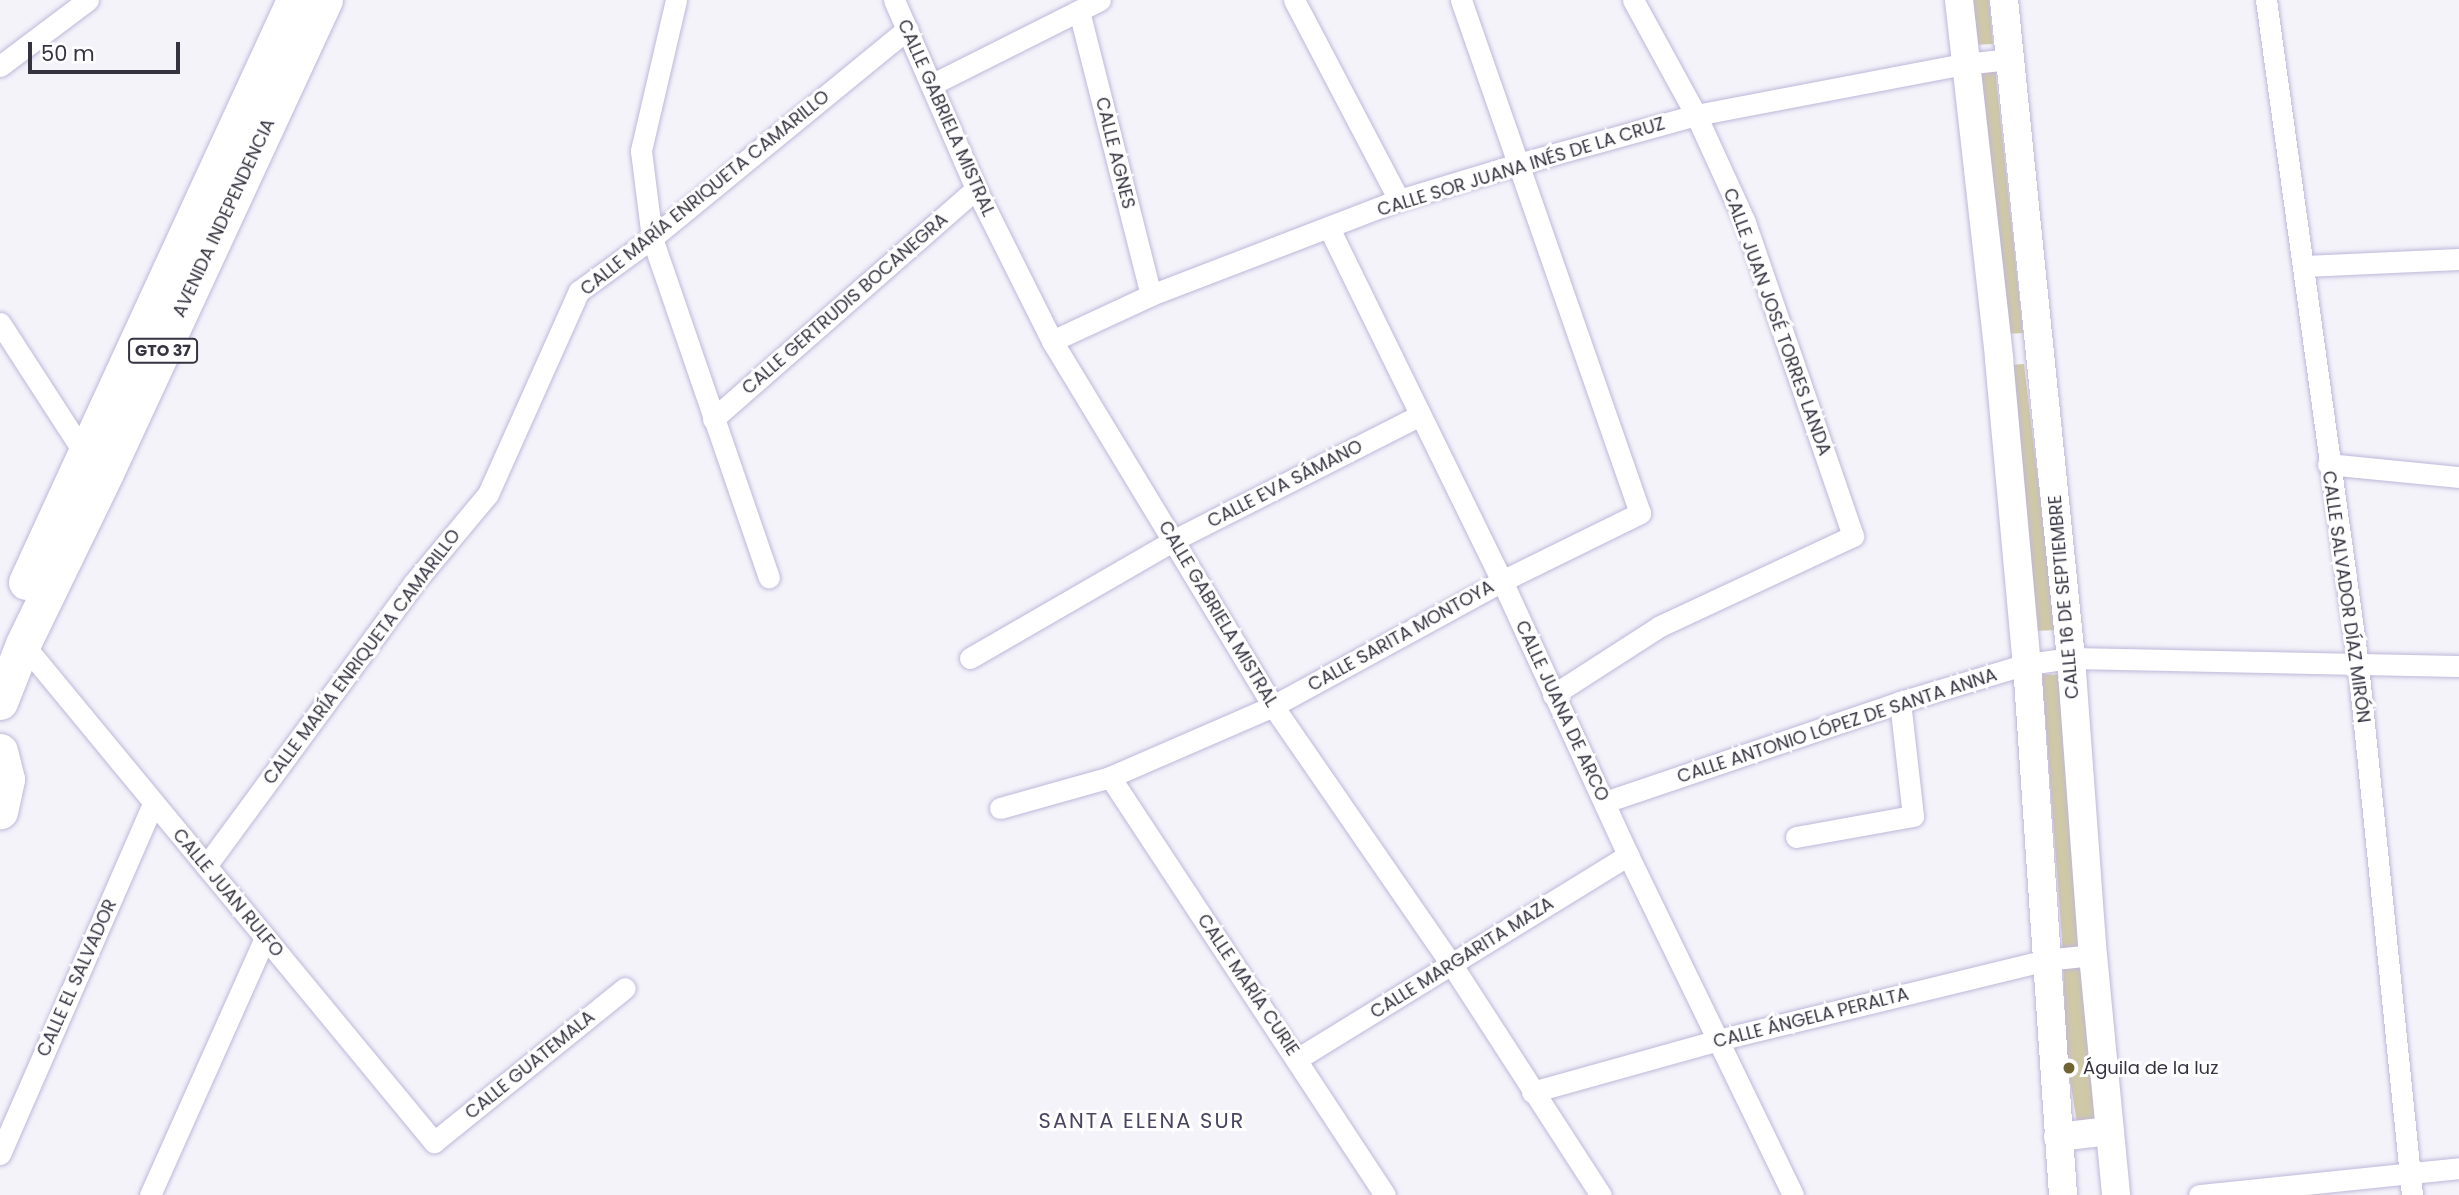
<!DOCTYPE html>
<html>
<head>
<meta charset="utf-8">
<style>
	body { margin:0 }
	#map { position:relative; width:2459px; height:1195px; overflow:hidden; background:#f4f3fa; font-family:Poppins,sans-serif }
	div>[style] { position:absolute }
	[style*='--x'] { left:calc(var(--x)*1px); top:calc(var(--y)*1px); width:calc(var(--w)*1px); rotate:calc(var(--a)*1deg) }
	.green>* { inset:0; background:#d0c9a7 }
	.roads { filter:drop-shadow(0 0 2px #bfb7d9) drop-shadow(0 0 2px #bfb7d9) }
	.minor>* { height:21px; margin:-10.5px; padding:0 10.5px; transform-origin:10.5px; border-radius:10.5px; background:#fff }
	.tertiary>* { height:28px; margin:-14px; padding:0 14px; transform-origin:14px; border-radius:14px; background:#fff }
	.primary>* { height:35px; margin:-17.5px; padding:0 17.5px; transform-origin:17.5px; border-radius:17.5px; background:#fff }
	.dots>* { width:19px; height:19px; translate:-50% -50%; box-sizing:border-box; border:4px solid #fff; border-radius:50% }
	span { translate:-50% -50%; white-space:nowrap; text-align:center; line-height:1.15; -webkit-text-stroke:6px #fff; paint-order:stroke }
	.shield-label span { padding:2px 5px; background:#fff; border:2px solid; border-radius:5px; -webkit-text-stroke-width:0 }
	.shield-label { font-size:16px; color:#363340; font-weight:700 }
	.street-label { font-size:18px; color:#363340 }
	.poi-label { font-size:18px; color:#363340 }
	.left { translate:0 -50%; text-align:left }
	.quarter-label { font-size:21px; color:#4b4461; letter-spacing:2px }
	.scale { position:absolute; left:28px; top:42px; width:152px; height:32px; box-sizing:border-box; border:4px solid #363340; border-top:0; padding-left:9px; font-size:21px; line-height:24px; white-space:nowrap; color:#363340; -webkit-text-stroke:5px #fff; paint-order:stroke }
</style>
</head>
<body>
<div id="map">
	<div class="green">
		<i style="clip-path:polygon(1969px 0,1989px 0,1993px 44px,1972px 45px)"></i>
		<i style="clip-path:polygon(1995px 68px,2023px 333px,2006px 334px,1977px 72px)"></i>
		<i style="clip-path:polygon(2024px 364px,2056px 630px,2035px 631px,2009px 365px)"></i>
		<i style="clip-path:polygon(2042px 674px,2060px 675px,2104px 1119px,2077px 1123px,2067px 1062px,2062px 939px)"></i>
	</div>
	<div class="roads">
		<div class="minor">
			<i style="--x:676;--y:0;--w:155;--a:103.1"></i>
			<i style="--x:641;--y:151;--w:88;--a:82.8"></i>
			<i style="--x:652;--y:238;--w:359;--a:71"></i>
			<i style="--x:894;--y:0;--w:206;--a:66.5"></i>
			<i style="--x:976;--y:189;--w:170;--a:63.4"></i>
			<i style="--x:1052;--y:341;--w:427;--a:58.8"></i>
			<i style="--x:1273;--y:706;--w:315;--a:55.4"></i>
			<i style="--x:1452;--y:965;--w:274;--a:57.1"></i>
			<i style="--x:1294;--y:0;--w:226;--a:62.3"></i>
			<i style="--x:2266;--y:0;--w:671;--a:82.12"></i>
			<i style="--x:2358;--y:665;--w:533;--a:84.18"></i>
			<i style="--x:1079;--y:11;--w:293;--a:75.8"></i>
			<i style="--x:0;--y:66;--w:110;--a:-36.9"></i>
			<i style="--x:931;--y:85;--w:189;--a:-26.7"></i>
			<i style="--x:1329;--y:228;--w:393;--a:63.9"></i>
			<i style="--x:1502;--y:581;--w:302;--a:65.3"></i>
			<i style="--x:1628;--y:855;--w:378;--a:64.1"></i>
			<i style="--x:2304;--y:266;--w:155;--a:-2.6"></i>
			<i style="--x:0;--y:323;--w:162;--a:57.1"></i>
			<i style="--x:1052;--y:341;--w:109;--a:-24.9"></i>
			<i style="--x:1151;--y:295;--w:266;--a:-21"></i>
			<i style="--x:1399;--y:200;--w:124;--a:-16.8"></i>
			<i style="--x:1518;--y:164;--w:185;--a:-15.4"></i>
			<i style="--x:1696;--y:115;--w:273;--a:-10.8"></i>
			<i style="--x:1964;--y:64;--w:45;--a:-6.3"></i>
			<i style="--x:713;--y:419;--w:349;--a:-41.2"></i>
			<i style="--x:2328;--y:464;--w:132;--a:5.7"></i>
			<i style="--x:23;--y:644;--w:646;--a:50.47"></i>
			<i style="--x:434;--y:1142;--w:245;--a:-38.9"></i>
			<i style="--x:970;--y:658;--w:236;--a:-30"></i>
			<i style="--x:1174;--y:540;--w:276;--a:-26.9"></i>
			<i style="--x:1553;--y:695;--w:127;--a:-32.8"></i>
			<i style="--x:1660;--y:626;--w:213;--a:-25"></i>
			<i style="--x:1853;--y:536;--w:332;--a:-109"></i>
			<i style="--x:1745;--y:222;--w:118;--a:-114.6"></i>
			<i style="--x:1696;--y:115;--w:131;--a:-118.7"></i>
			<i style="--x:1110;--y:777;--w:500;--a:56.66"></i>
			<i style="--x:1605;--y:802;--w:311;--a:-18.7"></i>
			<i style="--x:1900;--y:702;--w:133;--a:-16.7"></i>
			<i style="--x:2027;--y:664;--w:44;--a:-7.8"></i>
			<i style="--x:2071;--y:658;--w:388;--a:1.2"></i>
			<i style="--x:1000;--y:808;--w:114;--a:-15.7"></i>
			<i style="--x:1110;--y:777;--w:178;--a:-23.5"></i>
			<i style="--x:1273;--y:706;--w:261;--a:-28.6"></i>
			<i style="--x:1502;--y:581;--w:154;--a:-26.2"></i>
			<i style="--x:1640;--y:513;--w:543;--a:-109.24"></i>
			<i style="--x:1796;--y:837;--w:119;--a:-10.2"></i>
			<i style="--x:1913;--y:816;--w:115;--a:-96.5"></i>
			<i style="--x:206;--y:866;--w:350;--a:-53.7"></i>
			<i style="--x:413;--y:584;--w:117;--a:-50.2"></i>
			<i style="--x:488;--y:494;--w:222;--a:-65.9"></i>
			<i style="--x:579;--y:291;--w:90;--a:-36"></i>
			<i style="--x:652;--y:238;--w:330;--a:-39.3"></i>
			<i style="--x:1297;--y:1059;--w:389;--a:-31.6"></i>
			<i style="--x:1532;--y:1092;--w:193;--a:-15.6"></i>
			<i style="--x:1718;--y:1040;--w:337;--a:-13.7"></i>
			<i style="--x:2045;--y:960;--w:48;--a:-5.9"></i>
			<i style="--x:0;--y:1154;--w:383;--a:-66.4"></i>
			<i style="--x:150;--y:1195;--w:282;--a:-65.9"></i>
			<i style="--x:2199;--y:1195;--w:261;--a:-5.9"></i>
		</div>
		<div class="tertiary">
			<i style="--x:1959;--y:0;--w:361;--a:83.6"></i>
			<i style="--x:1999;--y:359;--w:306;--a:84.8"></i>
			<i style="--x:2027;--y:664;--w:532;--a:86.12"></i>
			<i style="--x:2004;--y:0;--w:661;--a:84.19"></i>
			<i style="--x:2071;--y:658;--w:298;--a:85.8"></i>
			<i style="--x:2093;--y:955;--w:241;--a:84.5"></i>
			<i style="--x:2058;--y:1137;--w:52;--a:-6.6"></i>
		</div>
		<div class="primary">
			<i style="--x:26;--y:582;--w:641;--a:-65.27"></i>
			<i style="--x:0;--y:702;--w:62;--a:-68.4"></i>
			<i style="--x:23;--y:644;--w:190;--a:-64.1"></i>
			<i style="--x:106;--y:473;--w:521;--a:-65.16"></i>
			<i style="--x:0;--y:751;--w:29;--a:76"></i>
			<i style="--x:7;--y:779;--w:33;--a:102"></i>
		</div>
	</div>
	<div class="dots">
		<i style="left:2069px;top:1068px;background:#706532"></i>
	</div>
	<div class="shield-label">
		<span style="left:163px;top:351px">GTO 37</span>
	</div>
	<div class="street-label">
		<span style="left:946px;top:118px;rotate:66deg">CALLE GABRIELA MISTRAL</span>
		<span style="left:1115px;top:153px;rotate:76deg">CALLE AGNES</span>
		<span style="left:1521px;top:167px;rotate:-17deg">CALLE SOR JUANA INÉS DE LA CRUZ</span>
		<span style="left:705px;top:193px;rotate:-39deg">CALLE MARÍA ENRIQUETA CAMARILLO</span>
		<span style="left:224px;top:218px;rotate:-65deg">AVENIDA INDEPENDENCIA</span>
		<span style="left:845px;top:304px;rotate:-41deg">CALLE GERTRUDIS BOCANEGRA</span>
		<span style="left:1777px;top:322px;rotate:70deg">CALLE JUAN JOSÉ TORRES LANDA</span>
		<span style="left:1285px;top:484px;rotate:-27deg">CALLE EVA SÁMANO</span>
		<span style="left:2064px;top:597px;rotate:-95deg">CALLE 16 DE SEPTIEMBRE</span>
		<span style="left:2346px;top:597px;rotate:82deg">CALLE SALVADOR DÍAZ MIRÓN</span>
		<span style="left:1218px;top:614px;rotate:59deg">CALLE GABRIELA MISTRAL</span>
		<span style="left:1401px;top:636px;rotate:-29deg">CALLE SARITA MONTOYA</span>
		<span style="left:362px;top:657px;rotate:-53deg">CALLE MARÍA ENRIQUETA CAMARILLO</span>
		<span style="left:1562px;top:711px;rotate:65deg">CALLE JUANA DE ARCO</span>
		<span style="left:1837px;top:726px;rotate:-18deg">CALLE ANTONIO LÓPEZ DE SANTA ANNA</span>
		<span style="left:228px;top:893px;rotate:50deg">CALLE JUAN RULFO</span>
		<span style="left:1462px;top:958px;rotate:-32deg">CALLE MARGARITA MAZA</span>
		<span style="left:77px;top:978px;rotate:-66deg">CALLE EL SALVADOR</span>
		<span style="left:1248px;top:985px;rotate:56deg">CALLE MARÍA CURIE</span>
		<span style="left:1811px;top:1018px;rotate:-14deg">CALLE ÁNGELA PERALTA</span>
		<span style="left:530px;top:1065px;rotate:-39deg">CALLE GUATEMALA</span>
	</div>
	<div class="poi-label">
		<span class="left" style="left:2083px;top:1068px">Águila de la luz</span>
	</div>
	<div class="quarter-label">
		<span style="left:1142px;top:1121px">SANTA ELENA SUR</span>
	</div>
	<div class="scale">50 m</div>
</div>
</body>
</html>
